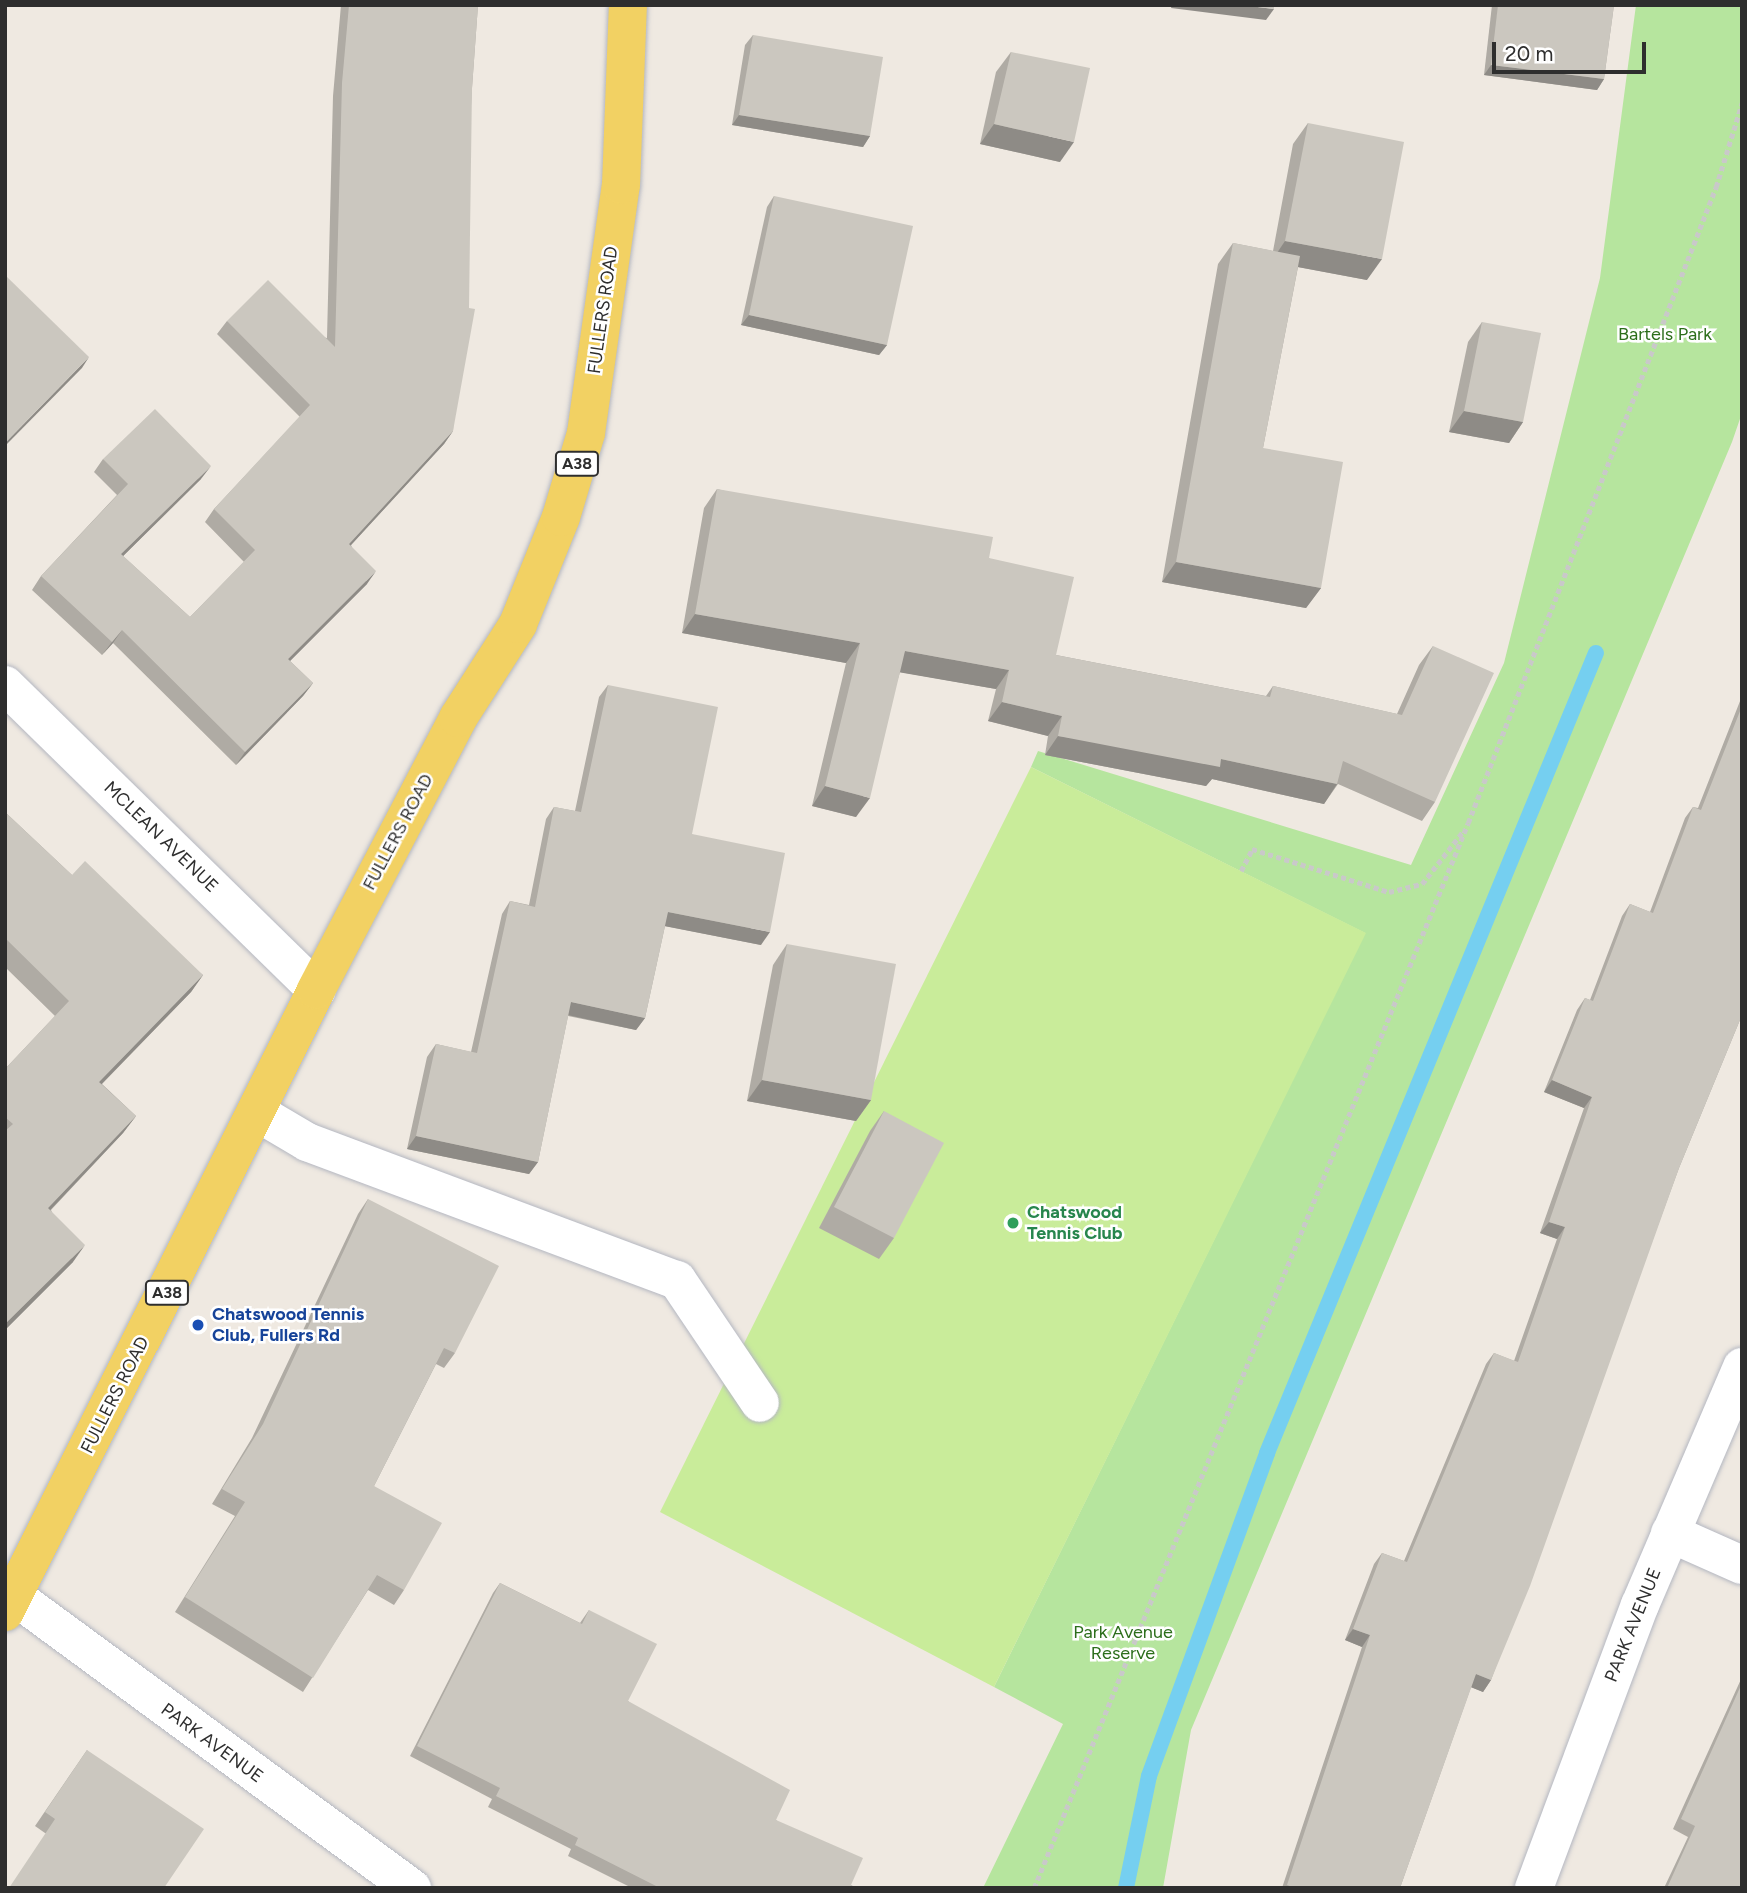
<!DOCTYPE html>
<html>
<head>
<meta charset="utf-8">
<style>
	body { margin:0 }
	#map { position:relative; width:1747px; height:1893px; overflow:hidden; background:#efe9e1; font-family:Figtree,sans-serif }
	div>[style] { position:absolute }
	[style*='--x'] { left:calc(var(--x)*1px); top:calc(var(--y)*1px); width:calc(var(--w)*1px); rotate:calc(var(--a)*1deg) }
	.green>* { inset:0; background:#b6e59e }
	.pitch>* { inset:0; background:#c9ec9a }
	.stream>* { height:16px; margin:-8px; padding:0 8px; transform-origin:8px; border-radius:8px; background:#75cff0 }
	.path>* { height:4.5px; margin-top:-2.25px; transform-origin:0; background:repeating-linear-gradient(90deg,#c9c9c9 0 5px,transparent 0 8.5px) }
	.roads { filter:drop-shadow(0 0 2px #b4b7c1) drop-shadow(0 0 2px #b4b7c1) }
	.minor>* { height:38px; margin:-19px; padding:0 19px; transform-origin:19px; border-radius:19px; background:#fff }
	.major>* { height:38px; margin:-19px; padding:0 19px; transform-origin:19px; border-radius:19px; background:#f2d163 }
	.wall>* { inset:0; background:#afaba4 }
	.shaded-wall>* { inset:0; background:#8e8b86 }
	.building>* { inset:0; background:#cbc7bf }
	.dots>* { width:19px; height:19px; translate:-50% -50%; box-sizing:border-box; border:4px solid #fff; border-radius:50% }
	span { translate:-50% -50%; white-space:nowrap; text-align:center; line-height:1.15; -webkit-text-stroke:5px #fff; paint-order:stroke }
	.shield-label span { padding:2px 5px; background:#fff; border:2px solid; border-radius:5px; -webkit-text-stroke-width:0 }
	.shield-label { font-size:16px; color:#2e2e2e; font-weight:700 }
	.street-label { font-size:18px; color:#2e2e2e }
	.park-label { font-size:18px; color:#2c6e1b }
	.leisure-label { font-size:18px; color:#27864d; font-weight:700 }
	.left { translate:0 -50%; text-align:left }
	.transit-label { font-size:18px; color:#164399; font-weight:700 }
	.frame { position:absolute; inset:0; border:7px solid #2e2e2e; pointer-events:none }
	.scale { position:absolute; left:1492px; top:42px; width:154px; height:32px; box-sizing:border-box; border:4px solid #2e2e2e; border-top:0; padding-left:9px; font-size:21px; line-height:24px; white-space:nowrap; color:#2e2e2e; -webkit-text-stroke:5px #fff; paint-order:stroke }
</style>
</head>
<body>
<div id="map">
	<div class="green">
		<i style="clip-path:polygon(1636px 5px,1742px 5px,1742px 413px,1732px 442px,1191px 1730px,1163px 1888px,983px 1888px,1063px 1724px,994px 1687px,1365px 933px,1031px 767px,1038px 751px,1411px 865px,1504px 663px,1600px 278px)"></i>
	</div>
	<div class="pitch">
		<i style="clip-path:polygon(1031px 767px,1366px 933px,994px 1687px,660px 1512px)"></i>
	</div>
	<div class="stream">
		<i style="--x:1126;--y:1888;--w:114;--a:-78.4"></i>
		<i style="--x:1149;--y:1776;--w:344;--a:-69.9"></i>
		<i style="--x:1267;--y:1453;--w:865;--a:-67.65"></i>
	</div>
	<div class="path">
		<i style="--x:1241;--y:871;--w:25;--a:-63"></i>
		<i style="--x:1252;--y:849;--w:144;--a:17.4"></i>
		<i style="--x:1389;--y:892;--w:34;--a:-14"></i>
		<i style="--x:1422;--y:884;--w:68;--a:-52.1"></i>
		<i style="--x:1034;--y:1888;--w:1150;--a:-67.83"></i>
		<i style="--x:1468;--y:823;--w:683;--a:-68.7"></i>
		<i style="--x:1716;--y:187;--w:88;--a:-72.8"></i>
	</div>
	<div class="roads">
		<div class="minor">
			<i style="--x:5;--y:685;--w:436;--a:44.4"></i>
			<i style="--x:258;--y:1113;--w:57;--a:30.6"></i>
			<i style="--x:307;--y:1142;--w:395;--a:20.5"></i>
			<i style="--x:677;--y:1280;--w:148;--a:56"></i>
			<i style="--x:1670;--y:1533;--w:79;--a:24"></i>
			<i style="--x:14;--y:1596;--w:494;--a:36.3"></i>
			<i style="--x:1534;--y:1888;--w:302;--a:-69.5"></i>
			<i style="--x:1640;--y:1605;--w:259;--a:-66.8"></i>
		</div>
		<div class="major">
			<i style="--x:5;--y:1612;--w:695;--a:-63.43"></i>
			<i style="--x:316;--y:990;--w:307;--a:-62.4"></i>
			<i style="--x:458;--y:718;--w:112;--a:-57.4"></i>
			<i style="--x:518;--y:624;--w:115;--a:-68.1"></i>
			<i style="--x:561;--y:517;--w:88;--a:-73.4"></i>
			<i style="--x:586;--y:433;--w:250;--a:-82"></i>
			<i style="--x:621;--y:185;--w:180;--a:-87.8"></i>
		</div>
	</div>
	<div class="wall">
		<i style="clip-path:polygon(341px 5px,478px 5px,472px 88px,453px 431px,444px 444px,351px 545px,367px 584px,290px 661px,313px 683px,303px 696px,236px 765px,113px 643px,102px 655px,32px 590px,41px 576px,117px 495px,94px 472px,103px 459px,201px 479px,123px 556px,190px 617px,244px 562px,205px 522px,214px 509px,300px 417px,217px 334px,227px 321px,327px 338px,333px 96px)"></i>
		<i style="clip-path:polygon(1492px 5px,1614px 5px,1604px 79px,1597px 90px,1484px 75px)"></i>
		<i style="clip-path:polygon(753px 35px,870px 136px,863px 147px,732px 125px,745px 45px)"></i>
		<i style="clip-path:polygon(1011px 52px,1060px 162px,980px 144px,996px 72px)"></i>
		<i style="clip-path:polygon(1308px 123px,1367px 280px,1298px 267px,1263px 448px,1321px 588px,1306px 608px,1162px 582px,1218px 264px,1233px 243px,1273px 251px,1293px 144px)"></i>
		<i style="clip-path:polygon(774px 196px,887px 345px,879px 355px,741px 325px,767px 207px)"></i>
		<i style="clip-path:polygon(1482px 322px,1523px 422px,1509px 443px,1449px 432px,1468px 342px)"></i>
		<i style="clip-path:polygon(717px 489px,989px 558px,1056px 655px,1266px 696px,1273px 686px,1397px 714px,1419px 665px,1433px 646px,1435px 802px,1422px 821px,1338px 784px,1324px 804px,1212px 779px,1206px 786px,1045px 755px,1048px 736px,988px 721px,996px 689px,900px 672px,856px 817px,812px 806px,846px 663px,682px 633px,704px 508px)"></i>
		<i style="clip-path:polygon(608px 685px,692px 834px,761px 945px,665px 926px,645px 1018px,636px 1030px,568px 1016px,538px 1162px,529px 1174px,407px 1149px,427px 1057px,436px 1044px,471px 1052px,502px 914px,510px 901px,529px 905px,546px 819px,554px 807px,575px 811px,599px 697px)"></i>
		<i style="clip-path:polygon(1742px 696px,1742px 1015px,1679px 1168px,1491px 1680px,1483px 1692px,1471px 1687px,1400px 1888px,1282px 1888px,1362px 1647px,1345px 1640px,1374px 1564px,1382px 1553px,1404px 1561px,1486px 1364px,1494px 1353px,1514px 1361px,1557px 1239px,1540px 1233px,1584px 1108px,1544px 1092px,1577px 1010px,1585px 998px,1590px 1000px,1622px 916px,1630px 904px,1650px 912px,1685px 818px,1693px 807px,1698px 808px)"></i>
		<i style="clip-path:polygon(5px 812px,72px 875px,203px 975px,191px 992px,102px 1084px,136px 1116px,123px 1133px,51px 1210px,73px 1262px,5px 1330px,5px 1069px,55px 1016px,5px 967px)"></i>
		<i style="clip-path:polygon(787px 944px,871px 1100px,856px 1121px,747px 1101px,773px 965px)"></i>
		<i style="clip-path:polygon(884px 1111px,894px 1238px,879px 1259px,819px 1228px,870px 1131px)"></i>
		<i style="clip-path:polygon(368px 1199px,455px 1353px,444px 1368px,436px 1364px,374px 1486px,404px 1590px,394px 1605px,368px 1590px,303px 1692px,175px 1612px,235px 1516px,212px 1504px,252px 1438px,358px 1214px)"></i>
		<i style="clip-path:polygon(500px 1583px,580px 1623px,589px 1610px,628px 1701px,776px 1820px,851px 1885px,856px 1888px,632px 1888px,568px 1856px,571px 1849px,488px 1807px,492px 1799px,410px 1756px,493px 1593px)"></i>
		<i style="clip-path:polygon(1742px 1677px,1742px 1888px,1664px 1888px,1688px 1837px,1673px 1829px)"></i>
		<i style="clip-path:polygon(87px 1750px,164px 1888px,45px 1833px,35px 1826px)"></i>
	</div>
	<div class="shaded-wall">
		<i style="clip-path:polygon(1172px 5px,1241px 5px,1274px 9px,1266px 20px,1171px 8px)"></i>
		<i style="clip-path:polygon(1491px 65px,1604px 79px,1597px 90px,1484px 75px)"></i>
		<i style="clip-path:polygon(739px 115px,870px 136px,863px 147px,732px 125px)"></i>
		<i style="clip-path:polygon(994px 124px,1074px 142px,1060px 162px,980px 144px)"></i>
		<i style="clip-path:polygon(1285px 241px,1382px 259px,1367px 280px,1271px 262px)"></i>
		<i style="clip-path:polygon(749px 315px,887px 345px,879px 355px,741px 325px)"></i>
		<i style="clip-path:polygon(89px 357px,82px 368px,5px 446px,5px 443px)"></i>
		<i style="clip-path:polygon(1464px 411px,1523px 422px,1509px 443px,1449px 432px)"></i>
		<i style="clip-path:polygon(453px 431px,444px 444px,340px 557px,349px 544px)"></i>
		<i style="clip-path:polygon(211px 466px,201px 479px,112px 567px,121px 554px)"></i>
		<i style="clip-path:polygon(1176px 562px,1321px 588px,1306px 608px,1162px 582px)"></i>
		<i style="clip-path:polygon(376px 571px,367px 584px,279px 672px,288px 659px)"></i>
		<i style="clip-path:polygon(695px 614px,860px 643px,846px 663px,682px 633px)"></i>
		<i style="clip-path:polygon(122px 630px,113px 643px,102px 655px,112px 642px)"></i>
		<i style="clip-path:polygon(905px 651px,1009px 670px,996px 689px,892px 671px)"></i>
		<i style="clip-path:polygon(313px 683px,303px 696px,236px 765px,245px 752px)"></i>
		<i style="clip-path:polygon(1002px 702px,1062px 716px,1048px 736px,988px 721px)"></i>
		<i style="clip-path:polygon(1058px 736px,1221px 759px,1337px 784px,1324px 804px,1212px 779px,1206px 786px,1045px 755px)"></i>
		<i style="clip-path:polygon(825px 786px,870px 798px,856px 817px,812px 806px)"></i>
		<i style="clip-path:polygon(668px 912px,770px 932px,761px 945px,659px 925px)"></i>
		<i style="clip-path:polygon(203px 975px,191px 992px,87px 1099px,99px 1082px)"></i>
		<i style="clip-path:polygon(571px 1002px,645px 1018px,636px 1030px,563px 1014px)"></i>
		<i style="clip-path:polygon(762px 1080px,871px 1100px,856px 1121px,747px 1101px)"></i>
		<i style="clip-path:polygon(1552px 1080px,1592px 1097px,1584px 1108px,1544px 1092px)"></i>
		<i style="clip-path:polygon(136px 1116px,123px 1133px,36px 1225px,48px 1208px)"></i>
		<i style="clip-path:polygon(416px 1136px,538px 1162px,529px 1174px,407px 1149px)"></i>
		<i style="clip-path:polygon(1549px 1222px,1565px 1227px,1557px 1239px,1540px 1233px)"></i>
		<i style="clip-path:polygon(85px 1245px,73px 1262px,5px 1330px,5px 1324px)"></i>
		<i style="clip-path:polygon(1353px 1629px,1370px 1635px,1362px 1647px,1345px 1640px)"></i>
		<i style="clip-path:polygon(1476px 1674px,1491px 1680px,1483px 1692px,1468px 1686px)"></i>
	</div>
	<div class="building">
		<i style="clip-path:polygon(349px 5px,478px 5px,472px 88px,469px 308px,475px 309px,453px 431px,349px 544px,376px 571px,288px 659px,313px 683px,245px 752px,122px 630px,112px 642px,41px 576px,128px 484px,103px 459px,155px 409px,211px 466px,121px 554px,190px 617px,255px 550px,214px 509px,310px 405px,227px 321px,268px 280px,335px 347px,342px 83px)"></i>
		<i style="clip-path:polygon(1241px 5px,1274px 5px,1274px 9px)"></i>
		<i style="clip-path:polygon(1498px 5px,1614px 5px,1604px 79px,1491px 65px)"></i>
		<i style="clip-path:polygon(753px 35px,883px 57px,870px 136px,739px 115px)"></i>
		<i style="clip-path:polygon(1011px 52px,1090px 68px,1074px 142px,994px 124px)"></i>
		<i style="clip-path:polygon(1308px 123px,1404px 142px,1382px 259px,1285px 241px)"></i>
		<i style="clip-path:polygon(774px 196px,913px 226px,887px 345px,749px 315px)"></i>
		<i style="clip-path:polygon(1233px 243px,1300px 256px,1263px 448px,1343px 462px,1321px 588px,1176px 562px)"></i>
		<i style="clip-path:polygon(5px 275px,89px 357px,5px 443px)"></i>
		<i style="clip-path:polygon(1482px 322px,1541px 333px,1523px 422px,1464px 411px)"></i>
		<i style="clip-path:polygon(717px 489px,993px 537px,989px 558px,1074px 577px,1056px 655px,1270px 697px,1273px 686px,1402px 715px,1433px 646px,1494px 673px,1435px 802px,1343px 761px,1337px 784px,1221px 759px,1220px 767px,1058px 736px,1062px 716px,1002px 702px,1009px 670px,905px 651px,870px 798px,825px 786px,860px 643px,695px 614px)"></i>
		<i style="clip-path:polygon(608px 685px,718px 707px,692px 834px,785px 853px,770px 932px,668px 912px,645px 1018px,571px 1002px,538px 1162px,416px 1136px,436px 1044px,477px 1053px,510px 901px,535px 907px,554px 807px,581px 812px)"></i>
		<i style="clip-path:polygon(1742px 706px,1742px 1015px,1679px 1168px,1530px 1586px,1491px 1680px,1476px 1674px,1400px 1888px,1295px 1888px,1287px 1885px,1370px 1635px,1353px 1629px,1382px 1553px,1407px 1562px,1494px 1353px,1518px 1362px,1565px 1227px,1549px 1222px,1592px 1097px,1552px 1080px,1585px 998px,1593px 1001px,1630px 904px,1653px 913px,1693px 807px,1701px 810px)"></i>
		<i style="clip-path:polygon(5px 812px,72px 875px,85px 861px,203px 975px,99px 1082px,136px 1116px,48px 1208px,85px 1245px,5px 1324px,5px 1131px,13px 1124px,5px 1117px,5px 1069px,69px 1001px,5px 938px)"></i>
		<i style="clip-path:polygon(787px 944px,896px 964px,871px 1100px,762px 1080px)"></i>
		<i style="clip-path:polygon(884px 1111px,944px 1143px,894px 1238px,834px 1207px)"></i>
		<i style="clip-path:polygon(368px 1199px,499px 1266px,455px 1353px,444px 1348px,374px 1486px,442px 1523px,404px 1590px,377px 1575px,313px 1678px,185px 1597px,245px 1502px,222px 1489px,263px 1424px)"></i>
		<i style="clip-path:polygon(500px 1583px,582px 1624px,589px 1610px,657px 1644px,628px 1701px,790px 1790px,776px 1820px,863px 1858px,851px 1885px,856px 1888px,660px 1888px,575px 1845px,578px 1838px,496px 1796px,500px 1788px,417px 1746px)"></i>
		<i style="clip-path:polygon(1742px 1683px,1742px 1888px,1667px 1888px,1695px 1826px,1681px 1819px)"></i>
		<i style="clip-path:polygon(87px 1750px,204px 1829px,164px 1888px,9px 1888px,55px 1819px,45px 1812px)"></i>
	</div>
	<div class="dots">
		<i style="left:1013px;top:1223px;background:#2e9e5b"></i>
		<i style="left:198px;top:1325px;background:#1a4fb4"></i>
	</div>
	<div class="shield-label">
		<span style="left:577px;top:464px">A38</span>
		<span style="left:167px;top:1293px">A38</span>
	</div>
	<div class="street-label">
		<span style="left:603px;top:310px;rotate:-82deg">FULLERS ROAD</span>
		<span style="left:398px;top:832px;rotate:-62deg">FULLERS ROAD</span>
		<span style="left:161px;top:837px;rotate:44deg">MCLEAN AVENUE</span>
		<span style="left:115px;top:1395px;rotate:-63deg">FULLERS ROAD</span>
		<span style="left:1633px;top:1625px;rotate:-68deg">PARK AVENUE</span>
		<span style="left:212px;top:1743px;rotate:36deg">PARK AVENUE</span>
	</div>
	<div class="park-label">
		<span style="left:1665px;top:334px">Bartels Park</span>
		<span style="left:1123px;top:1643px">Park Avenue<br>Reserve</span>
	</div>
	<div class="leisure-label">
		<span class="left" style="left:1027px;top:1223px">Chatswood<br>Tennis Club</span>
	</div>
	<div class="transit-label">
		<span class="left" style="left:212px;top:1325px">Chatswood Tennis<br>Club, Fullers Rd</span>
	</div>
	<div class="frame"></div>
	<div class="scale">20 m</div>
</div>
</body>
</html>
